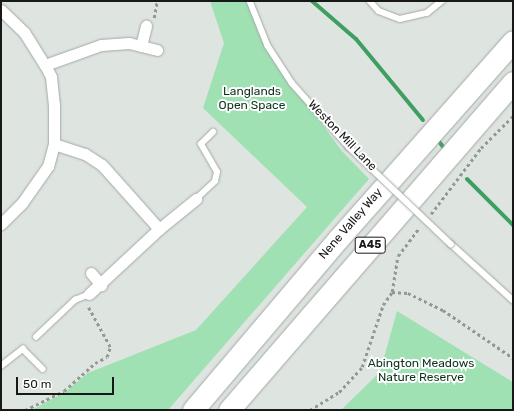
<!DOCTYPE html>
<html>
<head>
<meta charset="utf-8">
<style>
	body { margin:0 }
	#map { position:relative; width:514px; height:411px; overflow:hidden; background:#dee4df; font-family:Rubik,sans-serif }
	div>[style] { position:absolute }
	[style*='--x'] { left:calc(var(--x)*1px); top:calc(var(--y)*1px); width:calc(var(--w)*1px); rotate:calc(var(--a)*1deg) }
	.green>* { inset:0; background:#9fe1b2 }
	.stream>* { height:4px; margin:-2px; padding:0 2px; transform-origin:2px; border-radius:2px; background:#3f9f62 }
	.path>* { height:2.5px; margin-top:-1.25px; transform-origin:0; background:repeating-linear-gradient(90deg,#949895 0 3px,transparent 0 6px) }
	.roads { filter:drop-shadow(0 0 1px #a4a9a5) drop-shadow(0 0 1px #a4a9a5) }
	.lane>* { height:5.5px; margin:-2.75px; padding:0 2.75px; transform-origin:2.75px; border-radius:2.75px; background:#fff }
	.street>* { height:11px; margin:-5.5px; padding:0 5.5px; transform-origin:5.5px; border-radius:5.5px; background:#fff }
	.highway>* { height:21px; margin:-10.5px; padding:0 10.5px; transform-origin:10.5px; border-radius:10.5px; background:#fff }
	.bridges { filter:drop-shadow(0 0 1px #a4a9a5) drop-shadow(0 0 1px #a4a9a5) }
	.lane-bridge>* { height:5.5px; margin:-2.75px; padding:0 2.75px; transform-origin:2.75px; border-radius:2.75px; background:#fff }
	span { translate:-50% -50%; white-space:nowrap; text-align:center; line-height:1.15; -webkit-text-stroke:4px #fff; paint-order:stroke }
	.shield-label span { padding:1px 3px; background:#fff; border:1px solid; border-radius:3px; -webkit-text-stroke-width:0 }
	.shield-label { font-size:11px; color:#171917; font-weight:700 }
	.park-label { font-size:12px; color:#0a331a }
	.street-label { font-size:12px; color:#171917 }
	.frame { position:absolute; inset:0; border:2px solid #171917; pointer-events:none }
	.scale { position:absolute; left:16px; top:377px; width:98px; height:18px; box-sizing:border-box; border:2px solid #171917; border-top:0; padding-left:5px; font-size:12px; line-height:14px; white-space:nowrap; color:#171917; -webkit-text-stroke:3px #fff; paint-order:stroke }
</style>
</head>
<body>
<div id="map">
	<div class="green">
		<i style="clip-path:polygon(210px 1px,250px 1px,268px 46px,292px 83px,341px 150px,369px 179px,168px 410px,32px 410px,65px 392px,88px 373px,196px 330px,307px 207px,203px 108px,224px 43px)"></i>
		<i style="clip-path:polygon(397px 311px,513px 382px,513px 410px,341px 410px,380px 372px)"></i>
	</div>
	<div class="stream">
		<i style="--x:312;--y:1;--w:58;--a:40.8"></i>
		<i style="--x:356;--y:39;--w:105;--a:50.4"></i>
		<i style="--x:438;--y:140;--w:9;--a:54"></i>
		<i style="--x:467;--y:179;--w:65;--a:45"></i>
	</div>
	<div class="path">
		<i style="--x:154;--y:18;--w:17;--a:-80"></i>
		<i style="--x:431;--y:214;--w:83;--a:-52.9"></i>
		<i style="--x:481;--y:148;--w:45;--a:-45"></i>
		<i style="--x:392;--y:292;--w:16;--a:4"></i>
		<i style="--x:408;--y:293;--w:39;--a:26"></i>
		<i style="--x:443;--y:310;--w:85;--a:34.4"></i>
		<i style="--x:25;--y:410;--w:43;--a:-26"></i>
		<i style="--x:64;--y:391;--w:42;--a:-42.1"></i>
		<i style="--x:95;--y:363;--w:13;--a:-27"></i>
		<i style="--x:107;--y:357;--w:10;--a:-73"></i>
		<i style="--x:110;--y:347;--w:48;--a:-118.7"></i>
		<i style="--x:310;--y:410;--w:34;--a:-32"></i>
		<i style="--x:339;--y:392;--w:34;--a:-47"></i>
		<i style="--x:362;--y:367;--w:65;--a:-71.3"></i>
		<i style="--x:383;--y:305;--w:16;--a:-55"></i>
		<i style="--x:392;--y:292;--w:36;--a:-81"></i>
		<i style="--x:398;--y:256;--w:36;--a:-53"></i>
	</div>
	<div class="roads">
		<div class="lane">
			<i style="--x:250;--y:1;--w:48;--a:68.2"></i>
			<i style="--x:268;--y:46;--w:44;--a:57"></i>
			<i style="--x:292;--y:83;--w:86;--a:48.3"></i>
			<i style="--x:370;--y:1;--w:13;--a:48"></i>
			<i style="--x:379;--y:11;--w:22;--a:21"></i>
			<i style="--x:400;--y:19;--w:28;--a:-13"></i>
			<i style="--x:427;--y:13;--w:19;--a:-39"></i>
			<i style="--x:196;--y:199;--w:26;--a:-43"></i>
			<i style="--x:215;--y:181;--w:9;--a:-77"></i>
			<i style="--x:217;--y:172;--w:32;--a:-120"></i>
			<i style="--x:201;--y:144;--w:17;--a:-45"></i>
			<i style="--x:451;--y:244;--w:84;--a:42.1"></i>
			<i style="--x:36;--y:337;--w:54;--a:-43.5"></i>
			<i style="--x:75;--y:300;--w:15;--a:-23"></i>
			<i style="--x:1;--y:366;--w:28;--a:-38"></i>
			<i style="--x:23;--y:349;--w:28;--a:45"></i>
		</div>
		<div class="street">
			<i style="--x:1;--y:10;--w:32;--a:44"></i>
			<i style="--x:24;--y:32;--w:39;--a:58"></i>
			<i style="--x:45;--y:65;--w:13;--a:63"></i>
			<i style="--x:51;--y:77;--w:28;--a:84"></i>
			<i style="--x:54;--y:105;--w:39;--a:90"></i>
			<i style="--x:54;--y:144;--w:23;--a:105"></i>
			<i style="--x:48;--y:166;--w:45;--a:125.1"></i>
			<i style="--x:22;--y:203;--w:30;--a:135"></i>
			<i style="--x:141;--y:46;--w:21;--a:-76"></i>
			<i style="--x:45;--y:65;--w:59;--a:-19.7"></i>
			<i style="--x:101;--y:45;--w:28;--a:-4"></i>
			<i style="--x:129;--y:43;--w:29;--a:14"></i>
			<i style="--x:54;--y:144;--w:33;--a:18"></i>
			<i style="--x:85;--y:154;--w:20;--a:33"></i>
			<i style="--x:102;--y:165;--w:86;--a:48.3"></i>
			<i style="--x:159;--y:229;--w:48;--a:-39"></i>
			<i style="--x:91;--y:273;--w:16;--a:50"></i>
			<i style="--x:89;--y:294;--w:96;--a:-42.9"></i>
		</div>
		<div class="highway">
			<i style="--x:193;--y:410;--w:224;--a:-49.7"></i>
			<i style="--x:338;--y:239;--w:264;--a:-48.5"></i>
			<i style="--x:229;--y:410;--w:434;--a:-49.1"></i>
		</div>
	</div>
	<div class="bridges">
		<div class="lane-bridge">
			<i style="--x:349;--y:147;--w:141;--a:43.6"></i>
		</div>
	</div>
	<div class="shield-label">
		<span style="left:370px;top:245px">A45</span>
	</div>
	<div class="park-label">
		<span style="left:252px;top:99px">Langlands<br>Open Space</span>
		<span style="left:421px;top:371px">Abington Meadows<br>Nature Reserve</span>
	</div>
	<div class="street-label">
		<span style="left:342px;top:136px;rotate:46deg">Weston Mill Lane</span>
		<span style="left:351px;top:224px;rotate:-49deg">Nene Valley Way</span>
	</div>
	<div class="frame"></div>
	<div class="scale">50 m</div>
</div>
</body>
</html>
